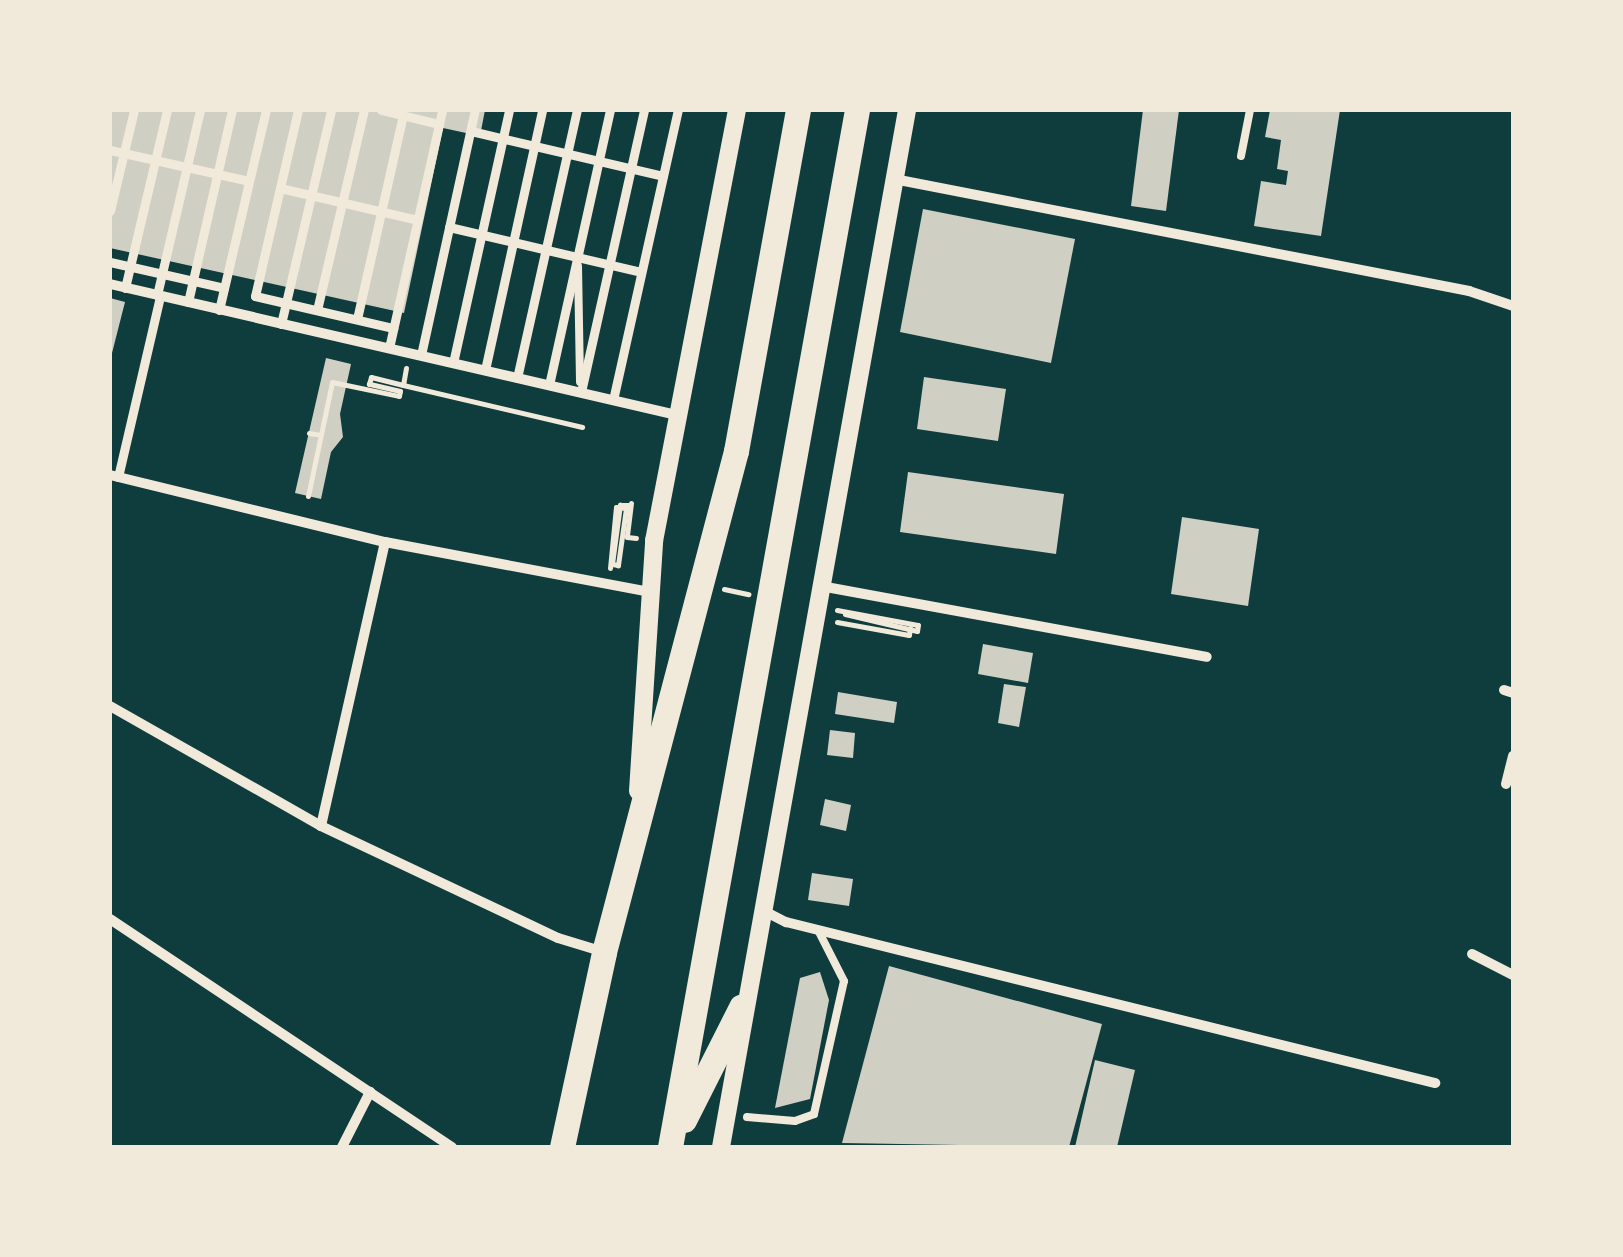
<!DOCTYPE html>
<html>
<head>
<meta charset="utf-8">
<style>
	body { margin:0 }
	#map { position:relative; width:1623px; height:1257px; overflow:hidden; background:#0f3d3e; font-family:"Times New Roman",serif }
	div>[style] { position:absolute }
	[style*='--x'] { left:calc(var(--x)*1px); top:calc(var(--y)*1px); width:calc(var(--w)*1px); rotate:calc(var(--a)*1deg) }
	.building>* { inset:0; background:#cfcfc3 }
	.path>* { height:5px; margin:-2.5px; padding:0 2.5px; transform-origin:2.5px; border-radius:2.5px; background:#f1e9da }
	.service>* { height:8px; margin:-4px; padding:0 4px; transform-origin:4px; border-radius:4px; background:#f1e9da }
	.pedestrian>* { height:9px; margin:-4.5px; padding:0 4.5px; transform-origin:4.5px; border-radius:4.5px; background:#f1e9da }
	.minor>* { height:10px; margin:-5px; padding:0 5px; transform-origin:5px; border-radius:5px; background:#f1e9da }
	.tertiary>* { height:18px; margin:-9px; padding:0 9px; transform-origin:9px; border-radius:9px; background:#f1e9da }
	.primary>* { height:25px; margin:-12.5px; padding:0 12.5px; transform-origin:12.5px; border-radius:12.5px; background:#f1e9da }
	span { translate:-50% -50%; white-space:nowrap; text-align:center; line-height:1.15; -webkit-text-stroke:8px #f1e9da; paint-order:stroke }
	.frame { position:absolute; inset:0; border:112px solid #f1e9da; pointer-events:none }
</style>
</head>
<body>
<div id="map">
	<div class="building">
		<i style="clip-path:polygon(110px 110px,485px 110px,480px 136px,443px 128px,404px 313px,110px 248px)"></i>
		<i style="clip-path:polygon(1143px 110px,1179px 110px,1166px 211px,1131px 206px)"></i>
		<i style="clip-path:polygon(1270px 110px,1340px 110px,1321px 236px,1254px 226px,1261px 181px,1286px 185px,1288px 171px,1277px 169px,1281px 140px,1265px 137px)"></i>
		<i style="clip-path:polygon(923px 209px,1075px 239px,1051px 363px,900px 332px)"></i>
		<i style="clip-path:polygon(110px 298px,125px 302px,111px 357px,110px 357px)"></i>
		<i style="clip-path:polygon(326px 358px,351px 364px,340px 414px,343px 437px,331px 452px,321px 499px,295px 493px)"></i>
		<i style="clip-path:polygon(924px 377px,1006px 389px,998px 441px,917px 429px)"></i>
		<i style="clip-path:polygon(908px 472px,1064px 494px,1056px 554px,900px 532px)"></i>
		<i style="clip-path:polygon(1182px 517px,1259px 529px,1248px 606px,1171px 594px)"></i>
		<i style="clip-path:polygon(983px 644px,1033px 653px,1028px 683px,978px 674px)"></i>
		<i style="clip-path:polygon(1004px 684px,1026px 687px,1019px 727px,998px 723px)"></i>
		<i style="clip-path:polygon(838px 692px,897px 702px,894px 723px,835px 714px)"></i>
		<i style="clip-path:polygon(830px 730px,855px 733px,853px 758px,827px 755px)"></i>
		<i style="clip-path:polygon(825px 799px,851px 805px,846px 831px,820px 825px)"></i>
		<i style="clip-path:polygon(812px 873px,853px 879px,849px 906px,808px 900px)"></i>
		<i style="clip-path:polygon(889px 966px,1102px 1024px,1069px 1147px,842px 1143px)"></i>
		<i style="clip-path:polygon(820px 972px,829px 1000px,810px 1099px,775px 1108px,800px 978px)"></i>
		<i style="clip-path:polygon(1095px 1060px,1135px 1070px,1117px 1147px,1075px 1147px)"></i>
	</div>
	<div class="path">
		<i style="--x:406;--y:368;--w:17;--a:100"></i>
		<i style="--x:403;--y:385;--w:184;--a:13.2"></i>
		<i style="--x:309;--y:433;--w:12;--a:9"></i>
		<i style="--x:308;--y:496;--w:116;--a:-78.1"></i>
		<i style="--x:332;--y:382;--w:68;--a:11.8"></i>
		<i style="--x:399;--y:396;--w:5;--a:-79"></i>
		<i style="--x:400;--y:391;--w:32;--a:-167"></i>
		<i style="--x:369;--y:384;--w:7;--a:-74"></i>
		<i style="--x:371;--y:377;--w:33;--a:14"></i>
		<i style="--x:631;--y:503;--w:34;--a:97"></i>
		<i style="--x:627;--y:537;--w:9;--a:6"></i>
		<i style="--x:610;--y:568;--w:61;--a:-84.4"></i>
		<i style="--x:616;--y:507;--w:10;--a:6"></i>
		<i style="--x:626;--y:508;--w:58;--a:98"></i>
		<i style="--x:618;--y:565;--w:6;--a:-171"></i>
		<i style="--x:612;--y:564;--w:60;--a:-82.3"></i>
		<i style="--x:620;--y:505;--w:9;--a:0"></i>
		<i style="--x:724;--y:589;--w:25;--a:12"></i>
		<i style="--x:837;--y:610;--w:82;--a:10.5"></i>
		<i style="--x:845;--y:614;--w:74;--a:13.3"></i>
		<i style="--x:917;--y:631;--w:6;--a:-81"></i>
		<i style="--x:837;--y:622;--w:73;--a:10.2"></i>
		<i style="--x:909;--y:635;--w:7;--a:-82"></i>
	</div>
	<div class="service">
		<i style="--x:1241;--y:156;--w:47;--a:-78.9"></i>
		<i style="--x:578;--y:266;--w:116;--a:89"></i>
		<i style="--x:747;--y:1117;--w:48;--a:4.8"></i>
		<i style="--x:795;--y:1121;--w:20;--a:-20"></i>
		<i style="--x:814;--y:1114;--w:136;--a:-77.3"></i>
		<i style="--x:844;--y:981;--w:57;--a:-117"></i>
	</div>
	<div class="pedestrian">
		<i style="--x:298;--y:110;--w:191;--a:103"></i>
		<i style="--x:255;--y:296;--w:142;--a:13.1"></i>
		<i style="--x:381;--y:110;--w:60;--a:13.6"></i>
		<i style="--x:471;--y:131;--w:197;--a:13.2"></i>
		<i style="--x:110;--y:150;--w:142;--a:12.6"></i>
		<i style="--x:280;--y:188;--w:141;--a:13.1"></i>
		<i style="--x:110;--y:211;--w:104;--a:-76.6"></i>
		<i style="--x:449;--y:227;--w:197;--a:13.2"></i>
		<i style="--x:110;--y:262;--w:117;--a:12.8"></i>
		<i style="--x:125;--y:288;--w:183;--a:-76.7"></i>
		<i style="--x:157;--y:295;--w:190;--a:-76.9"></i>
		<i style="--x:188;--y:302;--w:197;--a:-77.1"></i>
		<i style="--x:219;--y:310;--w:205;--a:-76.8"></i>
		<i style="--x:317;--y:310;--w:205;--a:-76.8"></i>
		<i style="--x:357;--y:319;--w:209;--a:-77.3"></i>
		<i style="--x:281;--y:324;--w:220;--a:-76.8"></i>
		<i style="--x:389;--y:348;--w:244;--a:-77.4"></i>
		<i style="--x:421;--y:355;--w:251;--a:-77.6"></i>
		<i style="--x:453;--y:363;--w:259;--a:-77.5"></i>
		<i style="--x:485;--y:370;--w:266;--a:-77.6"></i>
		<i style="--x:517;--y:378;--w:275;--a:-77.4"></i>
		<i style="--x:549;--y:385;--w:282;--a:-77.5"></i>
		<i style="--x:581;--y:392;--w:289;--a:-77.4"></i>
		<i style="--x:613;--y:400;--w:297;--a:-77.4"></i>
		<i style="--x:118;--y:477;--w:186;--a:-76.9"></i>
	</div>
	<div class="minor">
		<i style="--x:894;--y:179;--w:586;--a:11.02"></i>
		<i style="--x:1469;--y:291;--w:46;--a:18.8"></i>
		<i style="--x:110;--y:284;--w:582;--a:13.01"></i>
		<i style="--x:110;--y:475;--w:283;--a:13.7"></i>
		<i style="--x:385;--y:542;--w:269;--a:10.7"></i>
		<i style="--x:826;--y:587;--w:387;--a:10.4"></i>
		<i style="--x:1504;--y:690;--w:9;--a:18"></i>
		<i style="--x:110;--y:706;--w:243;--a:29.6"></i>
		<i style="--x:321;--y:826;--w:262;--a:25.3"></i>
		<i style="--x:558;--y:938;--w:48;--a:16.9"></i>
		<i style="--x:1506;--y:784;--w:29;--a:-76"></i>
		<i style="--x:321;--y:826;--w:291;--a:-77.3"></i>
		<i style="--x:764;--y:911;--w:25;--a:27"></i>
		<i style="--x:786;--y:922;--w:669;--a:13.93"></i>
		<i style="--x:110;--y:919;--w:411;--a:33.7"></i>
		<i style="--x:1472;--y:954;--w:46;--a:27.1"></i>
		<i style="--x:342;--y:1147;--w:62;--a:-63"></i>
	</div>
	<div class="tertiary">
		<i style="--x:638;--y:791;--w:251;--a:-86.3"></i>
		<i style="--x:654;--y:541;--w:439;--a:-79.1"></i>
		<i style="--x:721;--y:1147;--w:1054;--a:-79.83"></i>
	</div>
	<div class="primary">
		<i style="--x:684;--y:1120;--w:127;--a:-63.2"></i>
		<i style="--x:562;--y:1147;--w:199;--a:-77.8"></i>
		<i style="--x:604;--y:952;--w:518;--a:-75.24"></i>
		<i style="--x:736;--y:451;--w:347;--a:-79.7"></i>
		<i style="--x:670;--y:1147;--w:1054;--a:-79.78"></i>
	</div>
	<div class="frame"></div>
</div>
</body>
</html>
